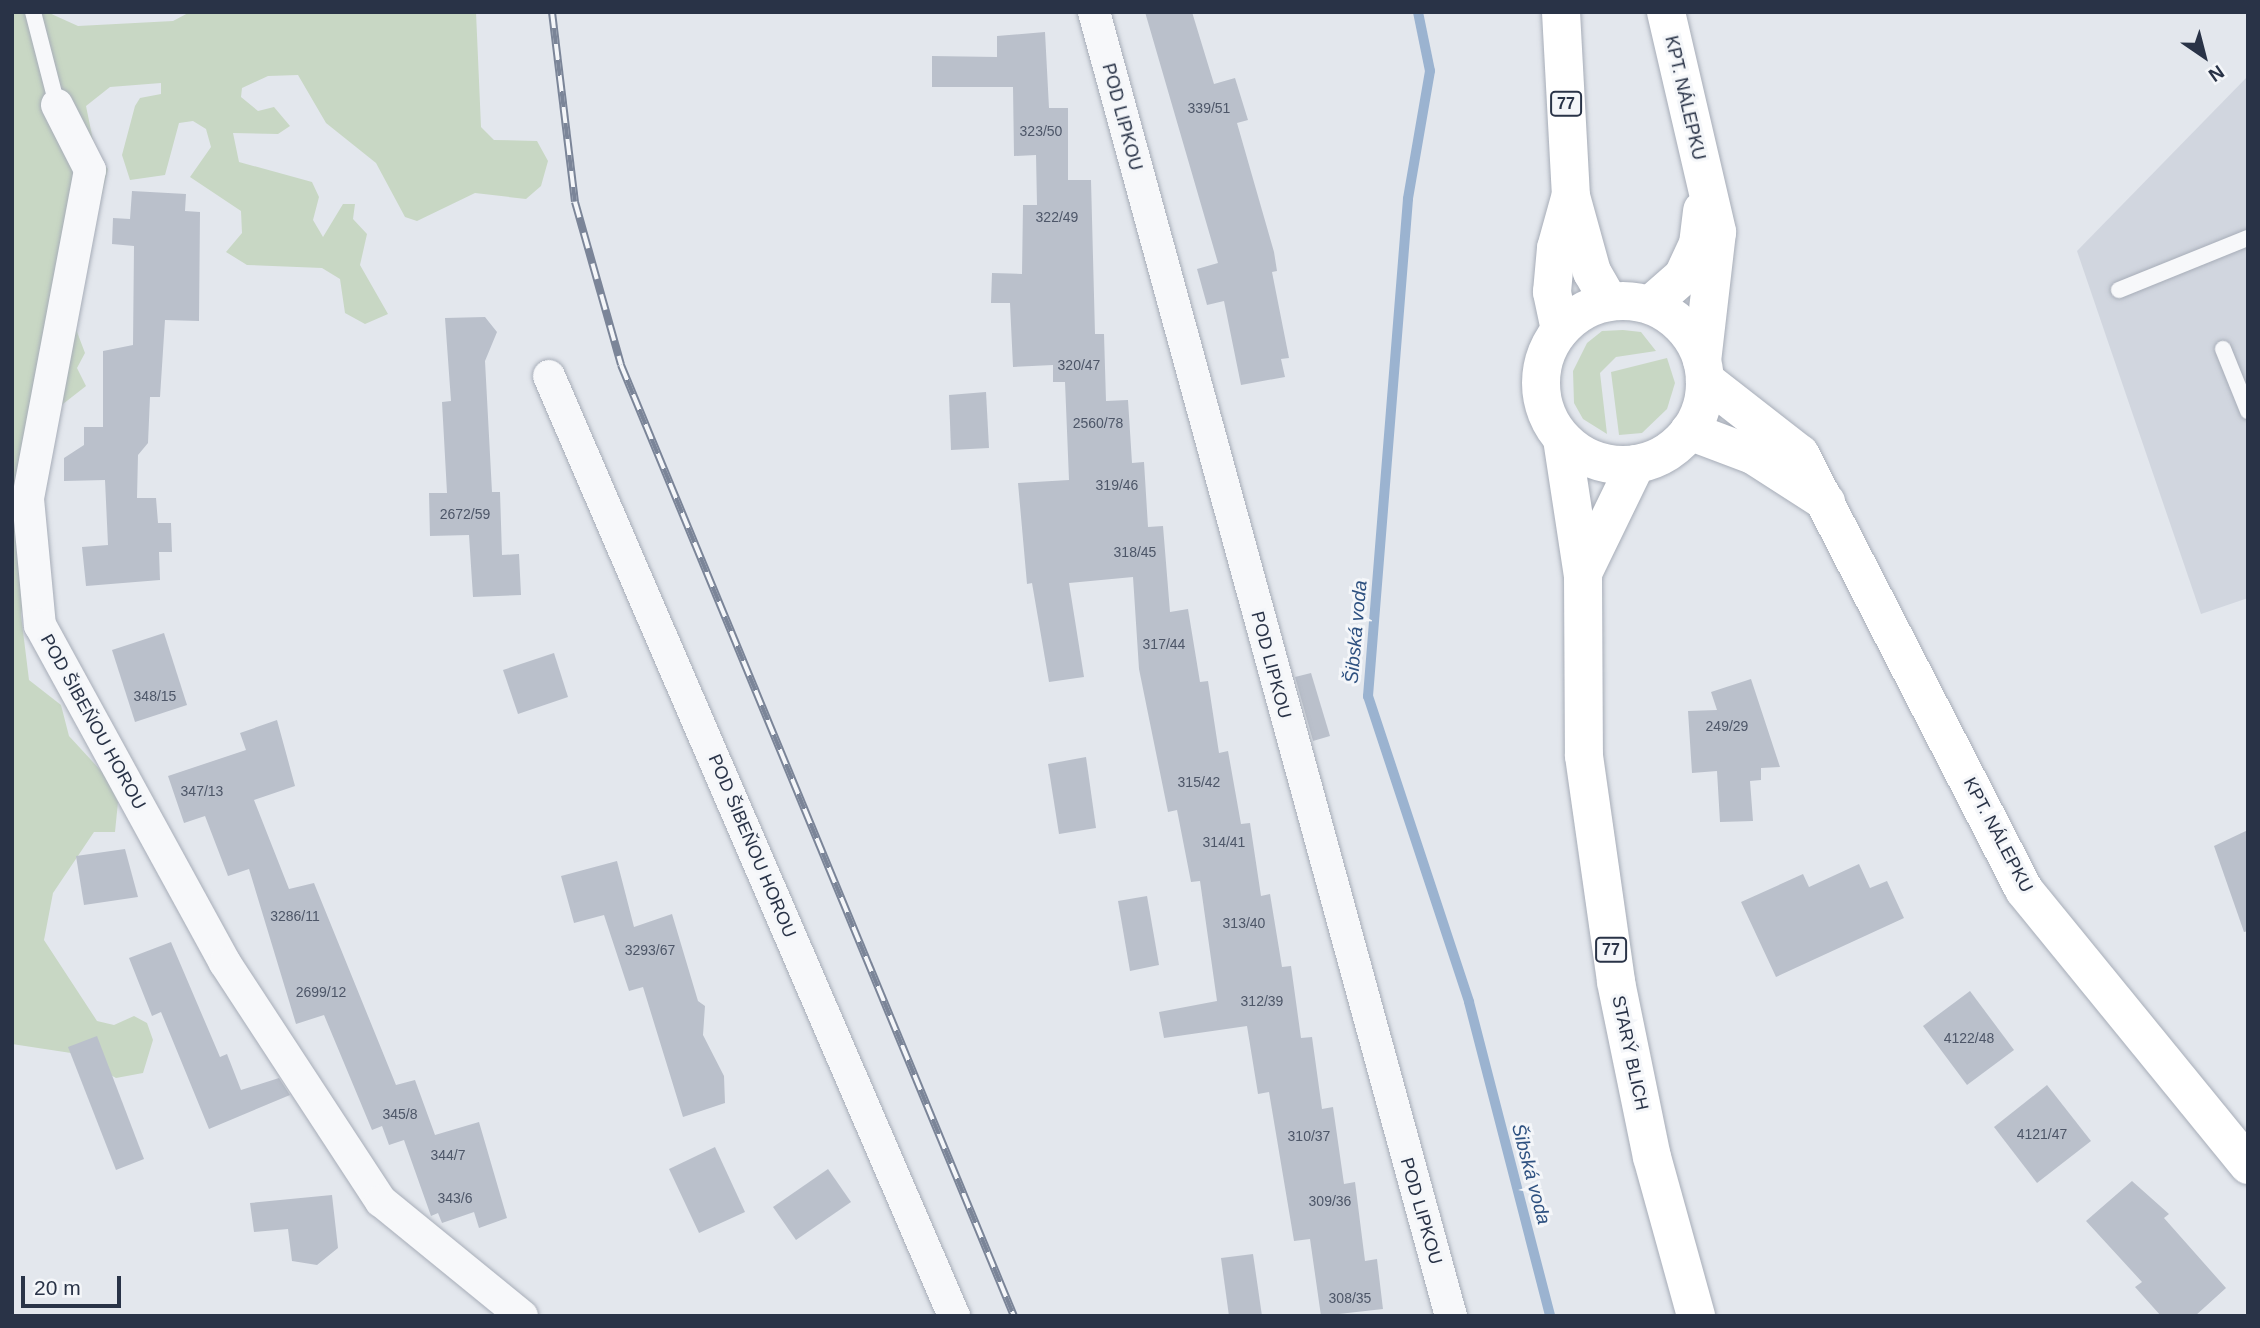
<!DOCTYPE html>
<html>
<head>
<meta charset="utf-8">
<style>
	body { margin:0 }
	#map { position:relative; width:2260px; height:1328px; overflow:hidden; background:#e3e7ed; font-family:Helvetica,sans-serif }
	div>[style] { position:absolute }
	[style*='--x'] { left:calc(var(--x)*1px); top:calc(var(--y)*1px); width:calc(var(--w)*1px); rotate:calc(var(--a)*1deg) }
	.built>* { inset:0; background:#d1d6df }
	.green>* { inset:0; background:#c8d7c4 }
	.stream>* { height:10px; margin:-5px; padding:0 5px; transform-origin:5px; border-radius:5px; background:#9bb3d0 }
	.building>* { inset:0; background:#bac0cb }
	.roads { filter:drop-shadow(0 0 2px #a7adb8) drop-shadow(0 0 2px #a7adb8) }
	.lane>* { height:16px; margin:-8px; padding:0 8px; transform-origin:8px; border-radius:8px; background:#f7f8fa }
	.street>* { height:32px; margin:-16px; padding:0 16px; transform-origin:16px; border-radius:16px; background:#f7f8fa }
	.secondary>* { height:38px; margin:-19px; padding:0 19px; transform-origin:19px; border-radius:19px; background:#fff }
	.primary>* { height:38px; margin:-19px; padding:0 19px; transform-origin:19px; border-radius:19px; background:#fff }
	.primary>.ring { margin:-19px; padding:0; box-sizing:content-box; background:none; border:38px solid #fff; border-radius:50% }
	.rail>* { height:8px; margin-top:-4px; transform-origin:0; background:repeating-linear-gradient(90deg,#f4f6f9 0 16px,#7b8598 0 32px); box-sizing:border-box; border-block:2px solid #7b8598 }
	span { translate:-50% -50%; white-space:nowrap; text-align:center; line-height:1.15; -webkit-text-stroke:6px #f4f6f9; paint-order:stroke }
	.number-label { font-size:14px; color:#4d5668 }
	.number-label span { -webkit-text-stroke-width:0 }
	.shield-label span { padding:2px 5px; background:#f4f6f9; border:2px solid; border-radius:5px; -webkit-text-stroke-width:0 }
	.shield-label { font-size:16px; color:#293347; font-weight:700 }
	.street-label { font-size:18px; color:#293347 }
	.water-label { font-size:19px; color:#2e5180; font-style:italic }
	.frame { position:absolute; inset:0; border:14px solid #293347; pointer-events:none }
	.north { position:absolute; left:2169px; top:21px; width:70px; height:70px; -webkit-text-stroke:5px #f4f6f9; paint-order:stroke; rotate:145deg; font-size:19px; font-weight:700; line-height:28px; text-align:center; color:#293347 }
	.north::after { content:''; display:block; margin:auto; width:24px; height:32px; background:#293347; clip-path:polygon(50% 0,100% 100%,50% 72%,0 100%) }
	.scale { position:absolute; left:21px; top:1276px; width:100px; height:32px; box-sizing:border-box; border:4px solid #293347; border-top:0; padding-left:9px; font-size:21px; line-height:24px; white-space:nowrap; color:#293347; -webkit-text-stroke:5px #f4f6f9; paint-order:stroke }
</style>
</head>
<body>
<div id="map">
	<div class="built">
		<i style="clip-path:polygon(2248px 76px,2248px 598px,2201px 614px,2077px 251px)"></i>
	</div>
	<div class="green">
		<i style="clip-path:polygon(12px 12px,47px 12px,78px 26px,173px 21px,190px 12px,476px 12px,481px 127px,494px 140px,537px 141px,548px 161px,541px 186px,526px 199px,475px 193px,417px 221px,405px 217px,376px 163px,326px 123px,298px 75px,268px 76px,242px 88px,241px 97px,258px 111px,274px 107px,290px 126px,278px 134px,233px 133px,239px 162px,312px 182px,319px 197px,313px 220px,323px 237px,343px 204px,355px 204px,353px 219px,367px 234px,360px 265px,388px 314px,365px 324px,345px 313px,340px 279px,322px 268px,247px 265px,226px 252px,242px 233px,241px 211px,190px 177px,211px 147px,206px 129px,193px 121px,179px 123px,165px 175px,130px 180px,122px 155px,135px 106px,140px 98px,161px 94px,161px 83px,110px 87px,86px 106px,96px 155px,108px 169px,95px 224px,65px 300px,85px 353px,77px 368px,86px 386px,54px 411px,21px 615px,29px 680px,61px 705px,69px 736px,104px 774px,118px 802px,115px 832px,94px 832px,53px 893px,44px 940px,97px 1021px,114px 1025px,134px 1016px,147px 1023px,153px 1040px,143px 1073px,116px 1078px,71px 1053px,12px 1044px)"></i>
		<i style="clip-path:polygon(1623px 330px,1641px 332px,1656px 351px,1616px 357px,1600px 373px,1607px 434px,1583px 419px,1574px 403px,1573px 371px,1587px 343px,1602px 331px)"></i>
		<i style="clip-path:polygon(1667px 358px,1675px 383px,1667px 409px,1642px 433px,1619px 435px,1611px 372px)"></i>
	</div>
	<div class="stream">
		<i style="--x:1418;--y:12;--w:60;--a:78.5"></i>
		<i style="--x:1430;--y:71;--w:130;--a:99.8"></i>
		<i style="--x:1408;--y:199;--w:499;--a:94.6"></i>
		<i style="--x:1368;--y:696;--w:322;--a:71.7"></i>
		<i style="--x:1469;--y:1002;--w:324;--a:75.5"></i>
	</div>
	<div class="building">
		<i style="clip-path:polygon(1145px 12px,1192px 12px,1214px 84px,1235px 78px,1248px 120px,1237px 123px,1274px 252px,1277px 271px,1272px 272px,1289px 358px,1281px 359px,1285px 377px,1241px 385px,1224px 301px,1207px 305px,1197px 269px,1218px 263px)"></i>
		<i style="clip-path:polygon(1045px 32px,1049px 108px,1068px 108px,1068px 180px,1091px 180px,1095px 334px,1104px 334px,1106px 401px,1128px 400px,1132px 463px,1144px 462px,1148px 527px,1163px 526px,1170px 612px,1188px 609px,1200px 682px,1208px 681px,1219px 753px,1228px 751px,1241px 824px,1250px 823px,1261px 896px,1270px 894px,1282px 967px,1291px 966px,1301px 1038px,1312px 1037px,1322px 1109px,1333px 1107px,1344px 1184px,1355px 1182px,1365px 1261px,1377px 1259px,1383px 1309px,1321px 1316px,1310px 1239px,1294px 1241px,1269px 1092px,1258px 1094px,1247px 1026px,1164px 1038px,1159px 1012px,1217px 1001px,1200px 881px,1191px 882px,1177px 810px,1168px 812px,1139px 669px,1133px 577px,1069px 583px,1084px 677px,1049px 682px,1032px 583px,1027px 584px,1018px 483px,1069px 480px,1065px 382px,1053px 382px,1053px 365px,1013px 367px,1010px 303px,991px 303px,992px 273px,1022px 274px,1023px 205px,1037px 205px,1036px 155px,1014px 156px,1013px 87px,932px 87px,932px 56px,997px 57px,997px 36px)"></i>
		<i style="clip-path:polygon(132px 191px,186px 194px,185px 211px,200px 212px,199px 321px,165px 320px,160px 397px,150px 397px,148px 443px,138px 455px,137px 498px,156px 498px,158px 523px,171px 523px,172px 552px,159px 552px,160px 580px,86px 586px,82px 547px,108px 545px,105px 480px,64px 481px,64px 458px,84px 445px,84px 427px,103px 427px,103px 351px,133px 345px,134px 246px,112px 244px,113px 218px,130px 219px)"></i>
		<i style="clip-path:polygon(485px 317px,497px 332px,485px 361px,492px 492px,500px 492px,502px 555px,519px 554px,521px 595px,473px 597px,469px 535px,430px 536px,429px 493px,447px 493px,442px 402px,451px 401px,445px 318px)"></i>
		<i style="clip-path:polygon(986px 392px,989px 448px,951px 450px,949px 395px)"></i>
		<i style="clip-path:polygon(164px 633px,187px 705px,135px 722px,112px 650px)"></i>
		<i style="clip-path:polygon(554px 653px,568px 697px,518px 714px,503px 670px)"></i>
		<i style="clip-path:polygon(1311px 673px,1330px 736px,1313px 741px,1295px 677px)"></i>
		<i style="clip-path:polygon(1751px 679px,1780px 767px,1761px 768px,1761px 780px,1750px 781px,1753px 821px,1720px 822px,1717px 771px,1692px 773px,1688px 711px,1717px 710px,1711px 692px)"></i>
		<i style="clip-path:polygon(277px 720px,295px 786px,254px 800px,289px 889px,314px 883px,396px 1085px,415px 1080px,435px 1135px,479px 1122px,507px 1218px,479px 1228px,474px 1212px,442px 1223px,438px 1213px,431px 1216px,404px 1140px,389px 1145px,382px 1126px,372px 1130px,324px 1015px,296px 1024px,249px 869px,228px 876px,205px 816px,184px 823px,168px 776px,246px 750px,240px 733px)"></i>
		<i style="clip-path:polygon(1086px 757px,1096px 828px,1059px 834px,1048px 764px)"></i>
		<i style="clip-path:polygon(2248px 830px,2248px 931px,2244px 932px,2214px 846px)"></i>
		<i style="clip-path:polygon(125px 849px,138px 897px,84px 905px,76px 856px)"></i>
		<i style="clip-path:polygon(617px 861px,634px 927px,672px 914px,698px 1001px,705px 1006px,703px 1035px,724px 1076px,725px 1103px,683px 1117px,643px 987px,629px 991px,604px 915px,574px 923px,561px 876px)"></i>
		<i style="clip-path:polygon(1859px 864px,1870px 888px,1887px 881px,1904px 918px,1776px 977px,1741px 902px,1803px 874px,1809px 887px)"></i>
		<i style="clip-path:polygon(1147px 896px,1159px 965px,1130px 971px,1118px 901px)"></i>
		<i style="clip-path:polygon(171px 942px,220px 1057px,227px 1054px,241px 1090px,279px 1078px,290px 1095px,209px 1129px,161px 1012px,152px 1016px,129px 958px)"></i>
		<i style="clip-path:polygon(1970px 991px,2014px 1050px,1967px 1085px,1923px 1026px)"></i>
		<i style="clip-path:polygon(97px 1036px,144px 1159px,116px 1170px,68px 1047px)"></i>
		<i style="clip-path:polygon(2047px 1085px,2091px 1141px,2037px 1183px,1994px 1127px)"></i>
		<i style="clip-path:polygon(715px 1147px,745px 1212px,699px 1233px,669px 1169px)"></i>
		<i style="clip-path:polygon(828px 1169px,851px 1202px,796px 1240px,773px 1207px)"></i>
		<i style="clip-path:polygon(2132px 1181px,2169px 1214px,2164px 1218px,2226px 1288px,2195px 1316px,2161px 1316px,2135px 1287px,2142px 1282px,2086px 1221px)"></i>
		<i style="clip-path:polygon(332px 1195px,338px 1248px,317px 1265px,292px 1261px,288px 1229px,254px 1232px,250px 1203px)"></i>
		<i style="clip-path:polygon(1253px 1254px,1262px 1316px,1229px 1316px,1221px 1258px)"></i>
	</div>
	<div class="roads">
		<div class="lane">
			<i style="--x:33;--y:12;--w:96;--a:75.5"></i>
			<i style="--x:2119;--y:290;--w:139;--a:-22"></i>
			<i style="--x:2223;--y:349;--w:67;--a:68"></i>
		</div>
		<div class="street">
			<i style="--x:1094;--y:12;--w:1352;--a:74.69"></i>
			<i style="--x:57;--y:105;--w:73;--a:63.1"></i>
			<i style="--x:90;--y:170;--w:335;--a:100.7"></i>
			<i style="--x:28;--y:499;--w:127;--a:84.6"></i>
			<i style="--x:40;--y:625;--w:385;--a:61.3"></i>
			<i style="--x:225;--y:963;--w:285;--a:56.8"></i>
			<i style="--x:381;--y:1201;--w:182;--a:39.2"></i>
			<i style="--x:549;--y:376;--w:1024;--a:66.69"></i>
		</div>
		<div class="secondary">
			<i style="--x:1666;--y:12;--w:226;--a:76.9"></i>
			<i style="--x:1717;--y:232;--w:130;--a:96.6"></i>
			<i style="--x:1650;--y:305;--w:44;--a:-41.3"></i>
			<i style="--x:1683;--y:276;--w:35;--a:-65"></i>
			<i style="--x:1698;--y:244;--w:34;--a:-83"></i>
			<i style="--x:1705;--y:380;--w:120;--a:37.9"></i>
			<i style="--x:1800;--y:454;--w:490;--a:62.8"></i>
			<i style="--x:2024;--y:890;--w:355;--a:50.8"></i>
			<i style="--x:1689;--y:431;--w:68;--a:20.6"></i>
			<i style="--x:1753;--y:455;--w:87;--a:32.8"></i>
		</div>
		<div class="primary">
			<i style="--x:1561;--y:12;--w:184;--a:86.9"></i>
			<i style="--x:1571;--y:196;--w:79;--a:74.6"></i>
			<i style="--x:1592;--y:272;--w:34;--a:60"></i>
			<i class="ring" style="left:1541px;top:301px;width:126px;height:126px"></i>
			<i style="--x:1560;--y:330;--w:39;--a:-102"></i>
			<i style="--x:1552;--y:292;--w:44;--a:-84.8"></i>
			<i style="--x:1556;--y:248;--w:52;--a:-74.4"></i>
			<i style="--x:1562;--y:439;--w:140;--a:81.3"></i>
			<i style="--x:1583;--y:577;--w:179;--a:89.7"></i>
			<i style="--x:1584;--y:756;--w:228;--a:81.9"></i>
			<i style="--x:1616;--y:982;--w:179;--a:78.4"></i>
			<i style="--x:1652;--y:1157;--w:165;--a:74.5"></i>
			<i style="--x:1584;--y:571;--w:119;--a:-64.1"></i>
		</div>
	</div>
	<div class="rail">
		<i style="--x:552;--y:12;--w:191;--a:83.1"></i>
		<i style="--x:575;--y:202;--w:169;--a:74.2"></i>
		<i style="--x:621;--y:365;--w:1029;--a:67.55"></i>
	</div>
	<div class="number-label">
		<span style="left:1209px;top:108px">339/51</span>
		<span style="left:1041px;top:131px">323/50</span>
		<span style="left:1057px;top:217px">322/49</span>
		<span style="left:1079px;top:365px">320/47</span>
		<span style="left:1098px;top:423px">2560/78</span>
		<span style="left:1117px;top:485px">319/46</span>
		<span style="left:465px;top:514px">2672/59</span>
		<span style="left:1135px;top:552px">318/45</span>
		<span style="left:1164px;top:644px">317/44</span>
		<span style="left:155px;top:696px">348/15</span>
		<span style="left:1727px;top:726px">249/29</span>
		<span style="left:1199px;top:782px">315/42</span>
		<span style="left:202px;top:791px">347/13</span>
		<span style="left:1224px;top:842px">314/41</span>
		<span style="left:295px;top:916px">3286/11</span>
		<span style="left:1244px;top:923px">313/40</span>
		<span style="left:650px;top:950px">3293/67</span>
		<span style="left:321px;top:992px">2699/12</span>
		<span style="left:1262px;top:1001px">312/39</span>
		<span style="left:1969px;top:1038px">4122/48</span>
		<span style="left:400px;top:1114px">345/8</span>
		<span style="left:2042px;top:1134px">4121/47</span>
		<span style="left:1309px;top:1136px">310/37</span>
		<span style="left:448px;top:1155px">344/7</span>
		<span style="left:455px;top:1198px">343/6</span>
		<span style="left:1330px;top:1201px">309/36</span>
		<span style="left:1350px;top:1298px">308/35</span>
	</div>
	<div class="shield-label">
		<span style="left:1566px;top:104px">77</span>
		<span style="left:1611px;top:950px">77</span>
	</div>
	<div class="street-label">
		<span style="left:1685px;top:98px;rotate:77deg">KPT. NÁLEPKU</span>
		<span style="left:1122px;top:117px;rotate:75deg">POD LIPKOU</span>
		<span style="left:1271px;top:665px;rotate:75deg">POD LIPKOU</span>
		<span style="left:93px;top:722px;rotate:61deg">POD ŠIBEŇOU HOROU</span>
		<span style="left:1998px;top:835px;rotate:62deg">KPT. NÁLEPKU</span>
		<span style="left:752px;top:846px;rotate:67deg">POD ŠIBEŇOU HOROU</span>
		<span style="left:1630px;top:1053px;rotate:78deg">STARÝ BLICH</span>
		<span style="left:1421px;top:1211px;rotate:74deg">POD LIPKOU</span>
	</div>
	<div class="water-label">
		<span style="left:1356px;top:632px;rotate:-85deg">Šibská voda</span>
		<span style="left:1531px;top:1174px;rotate:75deg">Šibská voda</span>
	</div>
	<div class="frame"></div>
	<div class="north">N</div>
	<div class="scale">20 m</div>
</div>
</body>
</html>
